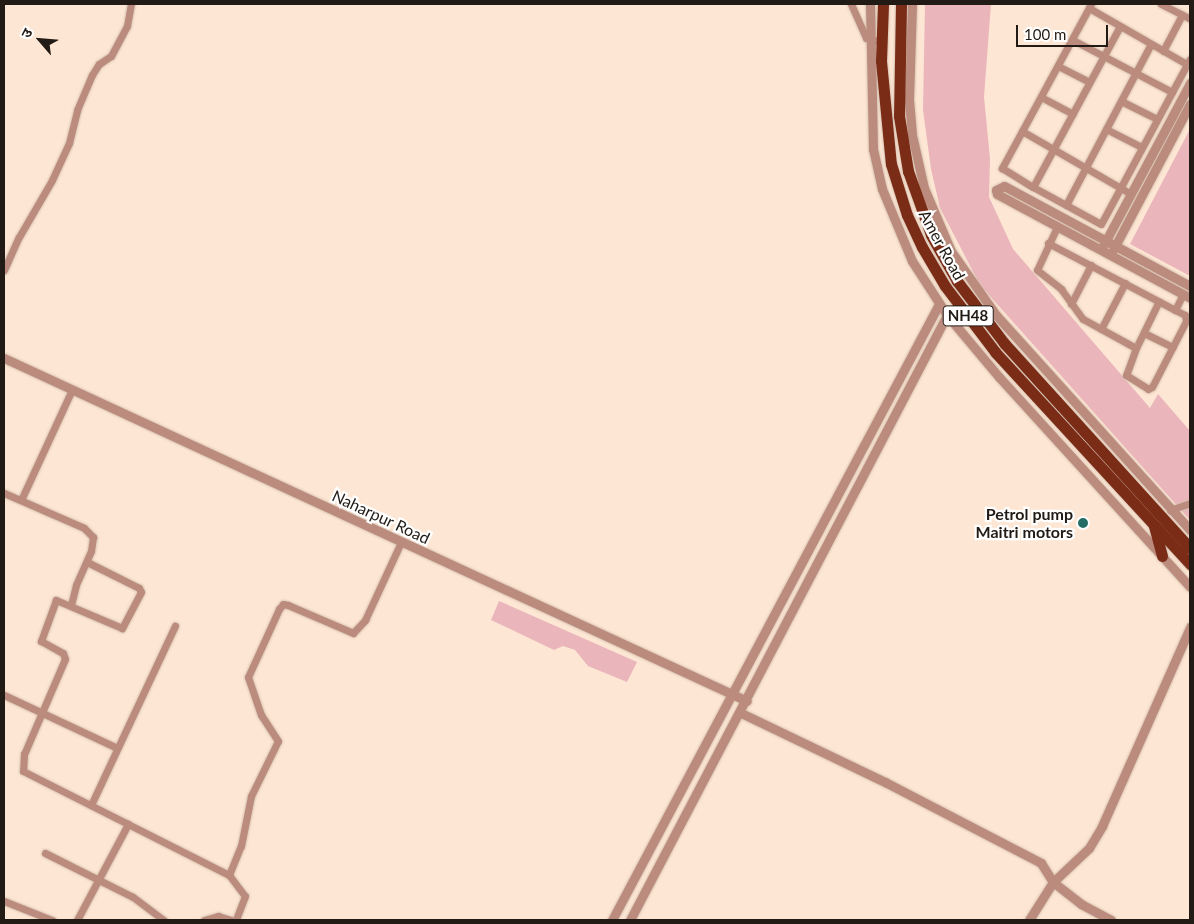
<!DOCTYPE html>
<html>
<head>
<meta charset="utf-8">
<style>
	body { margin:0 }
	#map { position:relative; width:1194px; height:924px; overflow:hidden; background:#fde6d3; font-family:Lato,"Noto Sans Devanagari",sans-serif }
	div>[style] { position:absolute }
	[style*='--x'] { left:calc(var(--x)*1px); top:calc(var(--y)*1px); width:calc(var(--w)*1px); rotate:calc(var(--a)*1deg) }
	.green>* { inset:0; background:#eab5bb }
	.roads { filter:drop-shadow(0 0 1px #d6c1b1) drop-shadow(0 0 1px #d6c1b1) }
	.minor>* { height:7px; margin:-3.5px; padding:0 3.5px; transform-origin:3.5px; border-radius:3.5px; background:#bb8b7e }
	.tertiary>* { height:9px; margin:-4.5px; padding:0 4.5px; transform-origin:4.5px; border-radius:4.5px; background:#bb8b7e }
	.trunk>* { height:11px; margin:-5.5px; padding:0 5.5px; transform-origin:5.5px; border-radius:5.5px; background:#7a2c17 }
	.dots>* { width:14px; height:14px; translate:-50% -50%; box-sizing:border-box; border:2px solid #fff; border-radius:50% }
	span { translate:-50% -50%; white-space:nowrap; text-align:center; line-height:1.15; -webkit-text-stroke:4.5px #fff; paint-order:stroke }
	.shield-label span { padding:1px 4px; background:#fff; border:1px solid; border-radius:4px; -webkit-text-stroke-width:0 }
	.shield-label { font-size:15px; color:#221a14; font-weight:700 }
	.street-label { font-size:16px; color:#221a14 }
	.poi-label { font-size:16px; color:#221a14; font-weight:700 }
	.right { translate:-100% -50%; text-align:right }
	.frame { position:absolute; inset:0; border:5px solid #221a14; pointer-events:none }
	.north { position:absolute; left:15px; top:15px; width:50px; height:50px; -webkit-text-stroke:4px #fff; paint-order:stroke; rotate:297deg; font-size:14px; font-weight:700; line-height:20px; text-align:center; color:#221a14 }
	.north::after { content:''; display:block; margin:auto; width:18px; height:22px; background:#221a14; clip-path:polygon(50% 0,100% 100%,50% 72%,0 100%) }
	.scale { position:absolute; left:1016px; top:25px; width:92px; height:22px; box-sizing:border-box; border:2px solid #221a14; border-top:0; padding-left:6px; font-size:15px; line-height:18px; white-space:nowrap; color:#221a14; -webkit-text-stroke:4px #fff; paint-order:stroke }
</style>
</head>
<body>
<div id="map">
	<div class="green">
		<i style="clip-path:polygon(925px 4px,991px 4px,984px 97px,990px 159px,989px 197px,1013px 249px,1150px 408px,1158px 394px,1190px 431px,1190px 520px,980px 285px,940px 208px,931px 169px,923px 110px)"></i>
		<i style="clip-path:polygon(1190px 129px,1190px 276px,1130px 244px)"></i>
		<i style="clip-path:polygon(499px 601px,637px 662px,627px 682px,588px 666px,575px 650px,563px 646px,554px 650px,491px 620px)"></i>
	</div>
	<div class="roads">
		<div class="minor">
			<i style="--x:851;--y:4;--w:37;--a:66"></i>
			<i style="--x:866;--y:38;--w:16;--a:15"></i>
			<i style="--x:1091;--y:4;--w:187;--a:118.5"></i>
			<i style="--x:1002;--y:168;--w:36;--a:32"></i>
			<i style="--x:1033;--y:187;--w:77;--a:28.6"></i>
			<i style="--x:1101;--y:224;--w:187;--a:-61.7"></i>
			<i style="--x:1161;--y:4;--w:33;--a:27"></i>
			<i style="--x:1089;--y:8;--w:116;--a:29.9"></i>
			<i style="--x:1073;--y:40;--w:112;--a:27.7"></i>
			<i style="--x:1163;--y:51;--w:41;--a:-62.2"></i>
			<i style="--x:1058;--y:66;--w:35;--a:27"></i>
			<i style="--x:1041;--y:97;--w:36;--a:28"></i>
			<i style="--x:1121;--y:101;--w:40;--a:26.6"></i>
			<i style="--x:1106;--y:129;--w:39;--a:27"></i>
			<i style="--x:1022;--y:131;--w:126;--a:30"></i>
			<i style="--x:1033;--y:187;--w:183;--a:-61.6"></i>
			<i style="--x:1066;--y:205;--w:182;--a:-62.2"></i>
			<i style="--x:1057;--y:227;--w:47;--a:114.9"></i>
			<i style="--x:1037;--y:270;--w:31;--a:38"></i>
			<i style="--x:1061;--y:289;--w:37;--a:54"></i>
			<i style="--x:1083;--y:319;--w:60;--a:28.7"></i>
			<i style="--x:1136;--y:348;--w:29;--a:110"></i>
			<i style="--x:1126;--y:375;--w:26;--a:32"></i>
			<i style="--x:1148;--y:389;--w:4;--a:-27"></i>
			<i style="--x:1152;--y:387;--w:74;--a:-62.7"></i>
			<i style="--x:1186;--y:321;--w:6;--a:-99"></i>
			<i style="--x:1185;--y:315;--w:11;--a:-153"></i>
			<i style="--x:1175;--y:310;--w:18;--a:-63"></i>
			<i style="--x:1048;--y:243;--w:144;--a:27.8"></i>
			<i style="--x:4;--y:270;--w:36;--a:-66"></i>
			<i style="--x:19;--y:237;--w:66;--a:-59.9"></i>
			<i style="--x:52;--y:180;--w:41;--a:-65.3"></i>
			<i style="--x:69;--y:143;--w:34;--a:-76"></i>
			<i style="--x:77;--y:110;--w:38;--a:-67"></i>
			<i style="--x:92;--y:75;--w:13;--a:-58"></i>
			<i style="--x:99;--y:64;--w:14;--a:-34"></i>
			<i style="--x:111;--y:56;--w:34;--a:-62"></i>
			<i style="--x:127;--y:26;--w:22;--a:-80"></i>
			<i style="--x:1071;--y:304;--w:44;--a:-62.9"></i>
			<i style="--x:1101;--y:329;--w:52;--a:-62.4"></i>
			<i style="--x:1144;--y:333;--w:32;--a:26"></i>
			<i style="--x:1136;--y:348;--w:52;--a:-63.9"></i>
			<i style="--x:4;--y:493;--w:87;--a:23.6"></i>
			<i style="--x:84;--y:528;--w:13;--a:45"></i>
			<i style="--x:93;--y:537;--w:14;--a:98"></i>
			<i style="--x:91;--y:551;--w:37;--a:114"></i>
			<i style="--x:76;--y:585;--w:21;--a:104"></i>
			<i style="--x:21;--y:500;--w:119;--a:-65.2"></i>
			<i style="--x:1170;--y:510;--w:21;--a:-19"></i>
			<i style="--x:87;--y:562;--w:58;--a:26.6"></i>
			<i style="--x:139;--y:588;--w:4;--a:63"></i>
			<i style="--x:141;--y:592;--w:41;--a:117.8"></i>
			<i style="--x:122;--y:628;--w:72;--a:-157"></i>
			<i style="--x:56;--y:600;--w:44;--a:110.1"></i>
			<i style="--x:41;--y:641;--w:25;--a:29"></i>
			<i style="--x:63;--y:653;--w:6;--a:72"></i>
			<i style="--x:65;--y:659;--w:103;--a:113.3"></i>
			<i style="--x:24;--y:754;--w:17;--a:93"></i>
			<i style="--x:23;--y:771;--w:231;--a:26.8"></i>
			<i style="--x:229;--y:875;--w:26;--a:53"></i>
			<i style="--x:245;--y:896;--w:26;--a:111"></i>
			<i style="--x:4;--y:695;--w:125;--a:25.1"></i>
			<i style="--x:91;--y:805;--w:198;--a:-64.9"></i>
			<i style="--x:45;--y:853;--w:98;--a:26.6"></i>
			<i style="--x:133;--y:897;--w:39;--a:37"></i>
			<i style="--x:229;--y:875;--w:31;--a:-68"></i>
			<i style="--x:241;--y:846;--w:51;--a:-78.7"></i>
			<i style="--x:251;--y:796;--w:61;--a:-63.9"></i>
			<i style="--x:278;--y:741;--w:31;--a:-123"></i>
			<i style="--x:261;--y:715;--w:40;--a:-108.9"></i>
			<i style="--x:248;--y:677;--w:75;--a:-65.5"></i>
			<i style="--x:279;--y:609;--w:6;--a:-51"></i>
			<i style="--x:283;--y:604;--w:5;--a:11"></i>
			<i style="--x:288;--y:605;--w:71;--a:23.3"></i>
			<i style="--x:353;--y:633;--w:18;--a:-47"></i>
			<i style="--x:365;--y:620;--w:86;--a:-65.2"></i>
			<i style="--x:4;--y:901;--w:52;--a:21.6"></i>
			<i style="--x:77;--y:920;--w:109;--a:-62"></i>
			<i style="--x:204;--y:920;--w:15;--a:-16"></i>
			<i style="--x:218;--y:916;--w:14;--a:17"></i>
		</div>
		<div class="tertiary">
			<i style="--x:870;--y:4;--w:145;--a:88.8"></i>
			<i style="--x:873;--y:149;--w:41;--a:77.3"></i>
			<i style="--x:882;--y:189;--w:78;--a:67.4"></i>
			<i style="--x:912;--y:261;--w:64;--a:57.1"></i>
			<i style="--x:947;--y:315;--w:81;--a:50"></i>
			<i style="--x:999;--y:377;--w:284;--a:47.7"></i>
			<i style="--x:912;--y:4;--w:96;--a:91.8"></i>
			<i style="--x:909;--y:100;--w:35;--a:85"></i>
			<i style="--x:912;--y:135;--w:54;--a:77.2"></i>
			<i style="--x:924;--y:188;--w:69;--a:66.8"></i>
			<i style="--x:951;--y:251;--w:78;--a:54.9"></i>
			<i style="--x:996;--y:315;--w:290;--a:47.9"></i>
			<i style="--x:1103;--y:246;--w:185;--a:-61.9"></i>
			<i style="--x:1113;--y:250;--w:165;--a:-62.2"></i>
			<i style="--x:1190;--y:286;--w:211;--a:-151.7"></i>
			<i style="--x:1004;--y:186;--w:9;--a:153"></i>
			<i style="--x:996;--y:190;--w:4;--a:76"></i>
			<i style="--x:997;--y:194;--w:219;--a:28.3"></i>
			<i style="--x:4;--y:358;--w:818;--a:24.78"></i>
			<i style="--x:741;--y:713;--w:160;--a:25.6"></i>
			<i style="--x:885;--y:782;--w:176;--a:27.4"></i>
			<i style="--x:1041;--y:863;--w:22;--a:58"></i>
			<i style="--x:1053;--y:882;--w:36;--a:38"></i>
			<i style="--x:1081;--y:904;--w:34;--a:28"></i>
			<i style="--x:612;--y:920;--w:697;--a:-62.04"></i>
			<i style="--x:630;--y:920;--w:683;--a:-62.35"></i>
			<i style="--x:1029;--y:920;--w:45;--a:-57.7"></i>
			<i style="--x:1053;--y:882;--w:50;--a:-43.4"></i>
			<i style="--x:1089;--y:848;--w:26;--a:-59"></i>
			<i style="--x:1102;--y:826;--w:218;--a:-66.1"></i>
		</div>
		<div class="trunk">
			<i style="--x:883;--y:4;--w:57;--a:92"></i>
			<i style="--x:881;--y:61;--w:103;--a:84.5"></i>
			<i style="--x:891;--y:164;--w:53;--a:72.6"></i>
			<i style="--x:907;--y:215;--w:35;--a:65"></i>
			<i style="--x:922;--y:247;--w:45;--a:59.5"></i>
			<i style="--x:945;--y:286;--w:84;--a:52.7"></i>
			<i style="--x:996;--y:353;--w:287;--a:47.4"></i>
			<i style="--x:901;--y:4;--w:112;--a:91"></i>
			<i style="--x:899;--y:116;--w:56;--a:80.7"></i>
			<i style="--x:908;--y:171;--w:68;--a:70.2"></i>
			<i style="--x:931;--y:235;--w:53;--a:60.5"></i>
			<i style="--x:957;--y:281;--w:78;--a:52.8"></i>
			<i style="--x:1004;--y:343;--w:277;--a:47.8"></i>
			<i style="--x:1154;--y:526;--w:31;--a:75"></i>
		</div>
	</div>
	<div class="dots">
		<i style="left:1083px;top:523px;background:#256d64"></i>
	</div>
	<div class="shield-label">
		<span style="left:968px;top:316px">NH48</span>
	</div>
	<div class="street-label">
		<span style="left:942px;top:245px;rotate:61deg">Amer Road</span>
		<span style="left:381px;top:517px;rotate:25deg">Naharpur Road</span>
	</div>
	<div class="poi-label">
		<span class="right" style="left:1073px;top:523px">Petrol pump<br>Maitri motors</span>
	</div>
	<div class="frame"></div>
	<div class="north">उ</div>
	<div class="scale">100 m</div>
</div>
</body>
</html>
